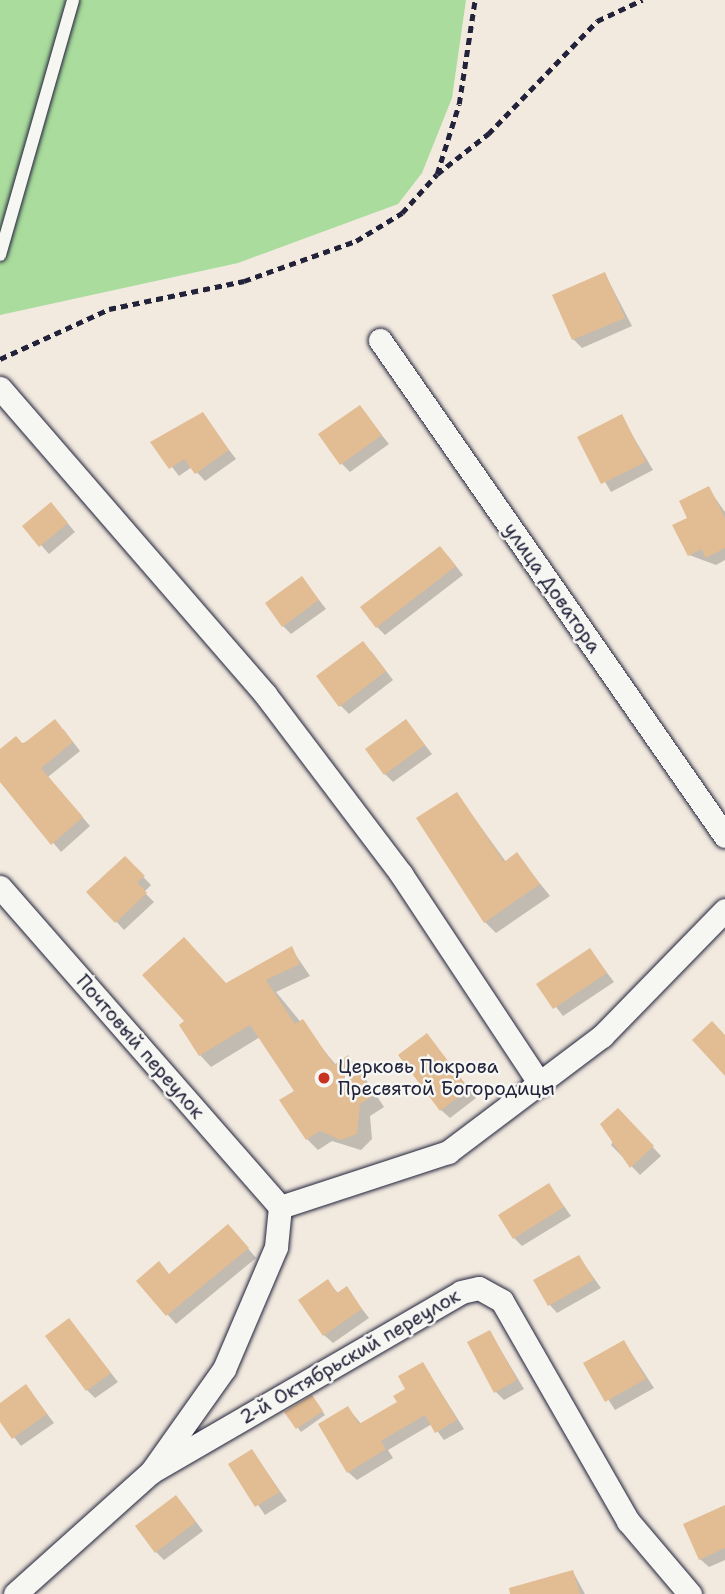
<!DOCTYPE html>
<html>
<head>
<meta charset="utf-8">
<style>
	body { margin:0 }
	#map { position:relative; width:725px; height:1594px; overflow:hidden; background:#f2eadf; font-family:"Shantell Sans",sans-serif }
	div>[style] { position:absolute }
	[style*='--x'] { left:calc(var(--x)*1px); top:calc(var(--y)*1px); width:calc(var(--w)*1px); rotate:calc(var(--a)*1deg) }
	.green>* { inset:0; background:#aadc9d }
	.shadow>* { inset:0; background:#0003 }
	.building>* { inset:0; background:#e2bc93 }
	.path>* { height:4.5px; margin-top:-2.25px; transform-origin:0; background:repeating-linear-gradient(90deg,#22223b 0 7px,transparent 0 12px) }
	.roads { filter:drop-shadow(0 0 2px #22223b) drop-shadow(0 0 2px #22223b) }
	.service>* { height:12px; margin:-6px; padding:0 6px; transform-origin:6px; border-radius:6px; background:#f6f6f2 }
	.minor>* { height:23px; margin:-11.5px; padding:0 11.5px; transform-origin:11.5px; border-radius:11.5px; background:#f6f6f2 }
	.dots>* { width:19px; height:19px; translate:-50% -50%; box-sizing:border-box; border:4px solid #f6f6f2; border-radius:50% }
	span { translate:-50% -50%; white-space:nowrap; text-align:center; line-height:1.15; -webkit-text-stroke:5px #f6f6f2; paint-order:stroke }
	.street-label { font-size:19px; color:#22223b }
	.poi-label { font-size:19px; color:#22223b }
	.left { translate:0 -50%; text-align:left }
</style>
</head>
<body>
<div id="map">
	<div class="green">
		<i style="clip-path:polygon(0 0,466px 0,452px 98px,422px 173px,398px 204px,238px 263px,0 315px)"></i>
	</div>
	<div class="shadow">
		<i style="clip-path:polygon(605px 274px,632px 326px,582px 348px,573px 339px)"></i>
		<i style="clip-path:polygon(359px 407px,389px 444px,350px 472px,342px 464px)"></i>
		<i style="clip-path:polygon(202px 415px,236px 459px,205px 481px,192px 467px,179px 476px,153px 442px)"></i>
		<i style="clip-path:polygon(621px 416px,653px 470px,611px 492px,579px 438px)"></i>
		<i style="clip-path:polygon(708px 488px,725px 512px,725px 560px,716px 565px,689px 555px,689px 518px)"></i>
		<i style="clip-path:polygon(59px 513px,75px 532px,49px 554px,24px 526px)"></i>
		<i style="clip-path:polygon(448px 556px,463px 575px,385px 635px,377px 627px)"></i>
		<i style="clip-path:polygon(302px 578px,326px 609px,291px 634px,283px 626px)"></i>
		<i style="clip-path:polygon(371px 651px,393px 680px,349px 714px,340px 705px)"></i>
		<i style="clip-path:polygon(406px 721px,432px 754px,393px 782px,385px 774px)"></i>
		<i style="clip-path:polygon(63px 729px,80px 751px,48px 777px,90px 826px,61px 852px,0 779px,0 751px)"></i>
		<i style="clip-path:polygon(457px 794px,506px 862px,517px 855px,550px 896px,496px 933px,485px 922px)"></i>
		<i style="clip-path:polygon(125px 858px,151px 885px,144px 892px,154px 902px,124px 930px,89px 892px)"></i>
		<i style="clip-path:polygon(291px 948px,310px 976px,276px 992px,336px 1065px,348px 1057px,359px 1069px,384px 1107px,370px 1116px,372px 1139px,361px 1150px,332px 1141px,318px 1150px,307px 1139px,297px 1091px,260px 1037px,211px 1067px,200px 1055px,226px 984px)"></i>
		<i style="clip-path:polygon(590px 950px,614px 982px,563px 1016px,539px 985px)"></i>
		<i style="clip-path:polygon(427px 1036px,476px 1098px,450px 1118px,441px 1110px)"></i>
		<i style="clip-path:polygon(626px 1118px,661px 1156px,640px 1175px,611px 1145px)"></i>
		<i style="clip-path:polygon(549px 1185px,571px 1216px,522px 1246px,514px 1238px)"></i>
		<i style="clip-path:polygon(236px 1234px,256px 1258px,176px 1324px,138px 1281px,170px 1275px)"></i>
		<i style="clip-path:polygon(579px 1257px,601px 1288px,557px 1313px,549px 1304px)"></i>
		<i style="clip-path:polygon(327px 1281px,339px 1294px,346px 1288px,369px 1318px,333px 1343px,324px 1335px)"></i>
		<i style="clip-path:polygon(69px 1320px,118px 1382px,95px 1398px,87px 1390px)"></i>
		<i style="clip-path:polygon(490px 1332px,524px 1389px,504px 1400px,496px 1392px)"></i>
		<i style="clip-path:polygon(624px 1342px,654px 1388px,615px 1410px,585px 1363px)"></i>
		<i style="clip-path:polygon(423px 1364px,464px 1429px,444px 1440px,432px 1424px,388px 1450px,393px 1458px,357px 1480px,348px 1472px,348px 1408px,362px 1425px,399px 1403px)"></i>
		<i style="clip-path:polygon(26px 1386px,54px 1423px,21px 1446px,0 1419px,0 1405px)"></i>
		<i style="clip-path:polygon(315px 1401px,325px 1415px,301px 1432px,287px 1413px)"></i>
		<i style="clip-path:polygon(252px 1451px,287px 1501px,265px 1515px,230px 1464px)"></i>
		<i style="clip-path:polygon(184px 1506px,203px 1531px,164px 1560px,156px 1552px)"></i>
		<i style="clip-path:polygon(725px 1507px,725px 1560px,709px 1567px,700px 1559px)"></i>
		<i style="clip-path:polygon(573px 1572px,585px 1594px,531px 1594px)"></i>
	</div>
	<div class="building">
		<i style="clip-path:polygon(605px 272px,625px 318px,572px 340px,552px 295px)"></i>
		<i style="clip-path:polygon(360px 405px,382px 435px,340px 465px,318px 434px)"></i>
		<i style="clip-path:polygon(203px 412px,229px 450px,195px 474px,184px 459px,169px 469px,150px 442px)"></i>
		<i style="clip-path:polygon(622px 414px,646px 462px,601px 484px,577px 437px)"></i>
		<i style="clip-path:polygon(709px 486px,725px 518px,725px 548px,706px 558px,701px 549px,688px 556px,672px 525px,687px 518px,679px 501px)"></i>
		<i style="clip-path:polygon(51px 502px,68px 523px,39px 547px,22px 526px)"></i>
		<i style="clip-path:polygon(440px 546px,456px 566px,376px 628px,360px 607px)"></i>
		<i style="clip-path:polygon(302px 576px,319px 600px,282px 627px,265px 603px)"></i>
		<i style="clip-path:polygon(363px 641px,386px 671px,339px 707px,316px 676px)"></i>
		<i style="clip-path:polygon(55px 719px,73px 742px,41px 768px,83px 817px,51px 845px,0 782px,0 749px,16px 736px,23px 744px)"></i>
		<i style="clip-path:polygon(406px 719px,425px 745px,384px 775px,365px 749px)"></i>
		<i style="clip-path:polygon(457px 792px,504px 862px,517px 852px,540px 884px,484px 923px,416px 818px)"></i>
		<i style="clip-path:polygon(125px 856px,145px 876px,137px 882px,147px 893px,115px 923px,86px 892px)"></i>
		<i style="clip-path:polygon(184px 937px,226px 983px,292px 946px,300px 964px,266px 980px,295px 1024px,303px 1019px,334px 1065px,348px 1055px,374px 1095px,360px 1104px,357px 1134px,341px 1140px,320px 1131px,306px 1140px,279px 1100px,294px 1091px,250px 1025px,199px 1056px,179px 1025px,184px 1021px,142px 975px)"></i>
		<i style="clip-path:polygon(590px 948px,607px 973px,553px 1009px,536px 984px)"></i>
		<i style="clip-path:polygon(712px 1021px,725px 1035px,725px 1076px,692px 1040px)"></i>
		<i style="clip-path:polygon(427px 1033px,469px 1089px,440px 1111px,398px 1055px)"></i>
		<i style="clip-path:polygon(618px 1108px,654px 1146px,630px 1168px,600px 1124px)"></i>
		<i style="clip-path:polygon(549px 1183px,564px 1207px,513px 1239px,498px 1215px)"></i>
		<i style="clip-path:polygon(228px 1224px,249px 1248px,166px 1316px,136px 1281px,159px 1261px,169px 1274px)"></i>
		<i style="clip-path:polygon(579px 1255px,594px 1280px,548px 1306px,533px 1280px)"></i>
		<i style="clip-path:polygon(328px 1279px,337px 1293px,347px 1286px,362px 1309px,323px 1336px,298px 1300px)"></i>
		<i style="clip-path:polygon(69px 1318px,111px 1373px,86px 1391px,45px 1336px)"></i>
		<i style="clip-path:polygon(490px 1330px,517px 1380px,494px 1393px,467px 1342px)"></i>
		<i style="clip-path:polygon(624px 1340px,646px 1379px,605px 1402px,583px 1363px)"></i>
		<i style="clip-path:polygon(423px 1362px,457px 1420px,435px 1433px,425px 1415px,381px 1441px,386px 1449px,347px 1473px,318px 1424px,348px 1406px,359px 1424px,397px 1402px,393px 1396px,405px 1389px,398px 1376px)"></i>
		<i style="clip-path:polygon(26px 1384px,47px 1414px,12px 1439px,0 1422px,0 1403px)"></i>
		<i style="clip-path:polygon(312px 1395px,323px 1411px,296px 1429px,284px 1412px)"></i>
		<i style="clip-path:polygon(252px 1449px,280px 1492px,255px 1507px,228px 1464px)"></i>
		<i style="clip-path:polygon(176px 1495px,196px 1522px,155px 1553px,135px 1526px)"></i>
		<i style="clip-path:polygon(725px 1505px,725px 1548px,699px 1560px,683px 1524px)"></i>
		<i style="clip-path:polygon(573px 1570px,580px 1594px,510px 1594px,509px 1588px)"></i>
	</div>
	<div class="path">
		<i style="--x:437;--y:174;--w:65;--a:-38.1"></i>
		<i style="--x:488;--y:134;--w:157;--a:-46"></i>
		<i style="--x:597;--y:21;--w:50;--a:-25"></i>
		<i style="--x:0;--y:359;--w:120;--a:-24.6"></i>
		<i style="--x:109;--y:309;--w:138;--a:-11.7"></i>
		<i style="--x:244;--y:281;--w:119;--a:-19.7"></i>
		<i style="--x:356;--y:241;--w:54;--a:-31.3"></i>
		<i style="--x:402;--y:213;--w:52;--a:-48.1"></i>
		<i style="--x:437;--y:174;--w:73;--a:-72.6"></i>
		<i style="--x:459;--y:104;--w:105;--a:-81.3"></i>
	</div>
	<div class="roads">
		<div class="service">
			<i style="--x:0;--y:255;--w:265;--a:-74"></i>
		</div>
		<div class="minor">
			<i style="--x:380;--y:340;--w:604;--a:55.18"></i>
			<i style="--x:0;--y:388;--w:405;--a:49.1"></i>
			<i style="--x:265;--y:694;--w:226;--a:52.9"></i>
			<i style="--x:401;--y:874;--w:252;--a:56.5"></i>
			<i style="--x:0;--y:887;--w:425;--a:48.8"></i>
			<i style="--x:280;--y:1207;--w:177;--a:-18.1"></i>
			<i style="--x:448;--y:1152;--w:193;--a:-37"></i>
			<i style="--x:602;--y:1036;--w:176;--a:-45.7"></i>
			<i style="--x:151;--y:1472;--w:358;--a:-30.1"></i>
			<i style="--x:461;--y:1292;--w:18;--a:-13"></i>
			<i style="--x:479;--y:1288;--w:26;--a:29"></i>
			<i style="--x:502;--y:1301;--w:254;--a:60.2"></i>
			<i style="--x:628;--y:1521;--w:96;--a:49.7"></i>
			<i style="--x:15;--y:1594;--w:183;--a:-41.9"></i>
			<i style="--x:151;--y:1472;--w:126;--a:-54.7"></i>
			<i style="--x:224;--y:1369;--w:133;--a:-66.9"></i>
			<i style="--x:276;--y:1247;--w:40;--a:-84.3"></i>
		</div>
	</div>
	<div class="dots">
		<i style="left:324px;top:1078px;background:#c8321e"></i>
	</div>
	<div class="street-label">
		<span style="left:552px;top:588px;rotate:55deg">улица Доватора</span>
		<span style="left:140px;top:1047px;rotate:49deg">Почтовый переулок</span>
		<span style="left:350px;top:1357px;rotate:-30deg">2-й Октябрьский переулок</span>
	</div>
	<div class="poi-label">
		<span class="left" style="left:338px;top:1078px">Церковь Покрова<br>Пресвятой Богородицы</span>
	</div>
</div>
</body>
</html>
